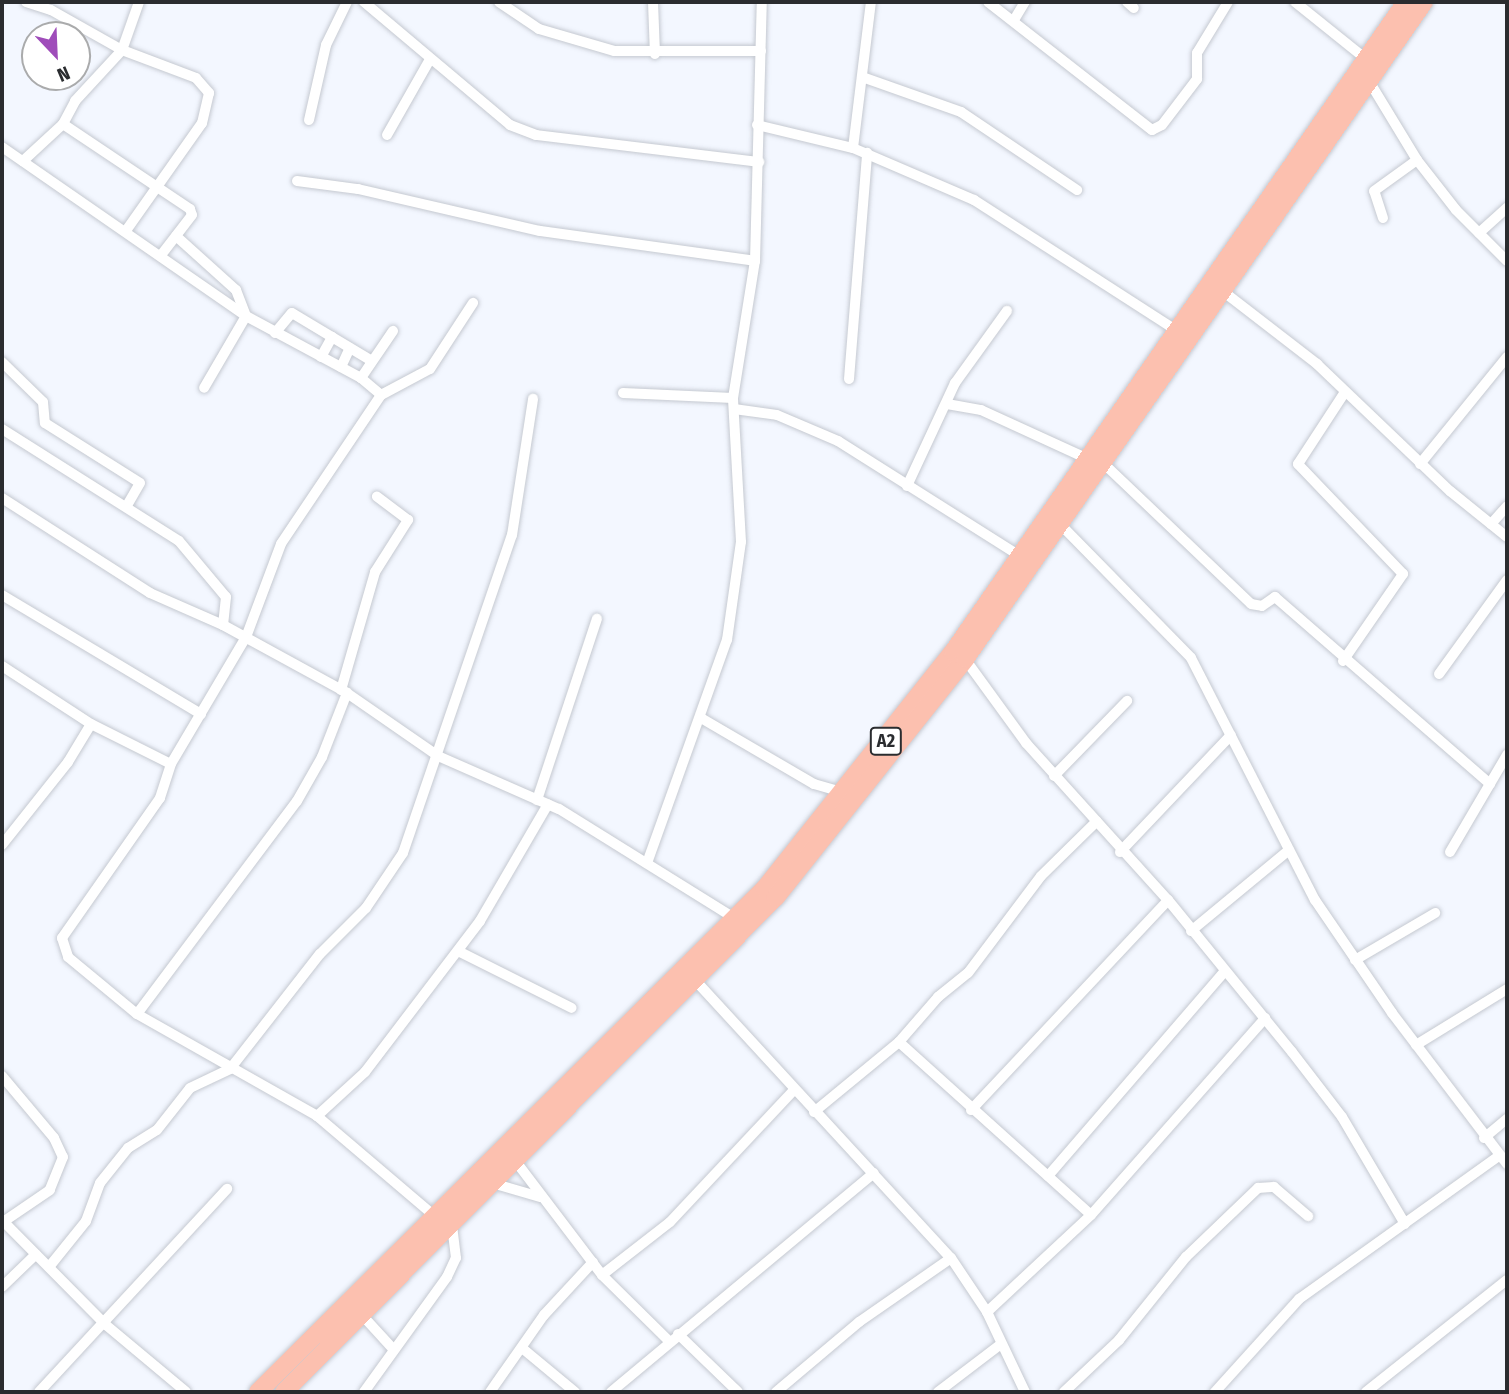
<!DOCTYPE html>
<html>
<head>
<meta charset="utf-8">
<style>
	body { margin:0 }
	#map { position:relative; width:1509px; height:1394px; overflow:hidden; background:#f3f7ff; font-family:"Fira Sans Condensed",sans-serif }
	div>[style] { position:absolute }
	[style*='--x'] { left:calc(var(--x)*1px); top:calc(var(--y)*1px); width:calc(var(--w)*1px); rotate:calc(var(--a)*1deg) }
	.roads { filter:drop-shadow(0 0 2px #c5c9d1) drop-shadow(0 0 2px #c5c9d1) }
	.street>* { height:10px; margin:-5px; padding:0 5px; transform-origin:5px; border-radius:5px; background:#fff }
	.highway>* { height:18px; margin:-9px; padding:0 9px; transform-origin:9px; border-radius:9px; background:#fcc0af }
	span { translate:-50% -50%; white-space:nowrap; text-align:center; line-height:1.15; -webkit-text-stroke:7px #fff; paint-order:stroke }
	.shield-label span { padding:2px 5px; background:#fff; border:2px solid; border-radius:5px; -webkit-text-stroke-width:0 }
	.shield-label { font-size:18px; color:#2a2c2f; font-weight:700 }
	.frame { position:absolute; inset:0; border:4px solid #2a2c2f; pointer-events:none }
	.north { position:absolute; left:21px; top:21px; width:70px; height:70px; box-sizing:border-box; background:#fff; border:2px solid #aaabac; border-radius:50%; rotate:157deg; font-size:19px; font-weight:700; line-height:28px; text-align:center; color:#2a2c2f }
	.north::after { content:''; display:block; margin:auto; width:24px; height:32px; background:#9f4cba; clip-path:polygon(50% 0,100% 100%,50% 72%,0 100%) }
</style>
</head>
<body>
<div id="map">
	<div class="roads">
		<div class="street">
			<i style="--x:26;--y:2;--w:26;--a:18"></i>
			<i style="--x:51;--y:10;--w:81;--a:29.4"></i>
			<i style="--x:122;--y:50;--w:79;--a:20.7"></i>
			<i style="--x:196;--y:78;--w:20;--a:49"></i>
			<i style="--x:209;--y:93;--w:31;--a:103"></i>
			<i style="--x:202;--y:123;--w:133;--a:125.2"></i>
			<i style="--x:364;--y:2;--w:191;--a:40.1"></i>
			<i style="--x:510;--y:125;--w:28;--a:21"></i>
			<i style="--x:536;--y:135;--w:225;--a:6.9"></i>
			<i style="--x:499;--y:2;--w:48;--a:34"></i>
			<i style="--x:539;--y:29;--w:78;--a:16.3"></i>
			<i style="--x:614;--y:51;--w:147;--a:0"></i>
			<i style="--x:653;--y:2;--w:52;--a:87.8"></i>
			<i style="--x:988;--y:2;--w:208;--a:38"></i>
			<i style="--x:1152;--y:130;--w:11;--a:-27"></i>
			<i style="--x:1162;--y:125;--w:58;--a:-52.7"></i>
			<i style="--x:1197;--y:79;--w:26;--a:-90"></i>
			<i style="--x:1197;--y:53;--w:60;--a:-58.7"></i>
			<i style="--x:1127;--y:2;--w:9;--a:41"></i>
			<i style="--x:1295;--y:2;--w:91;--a:38.8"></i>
			<i style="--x:1014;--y:20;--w:21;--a:-59"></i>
			<i style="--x:865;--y:78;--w:102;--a:19.5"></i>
			<i style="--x:961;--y:112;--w:140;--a:33.9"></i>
			<i style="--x:1369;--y:81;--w:92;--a:58.7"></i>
			<i style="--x:1417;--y:160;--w:63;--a:52"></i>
			<i style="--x:1456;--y:210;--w:72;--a:45"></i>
			<i style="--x:309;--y:120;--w:77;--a:-77.2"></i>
			<i style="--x:326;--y:45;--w:48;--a:-64"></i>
			<i style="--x:63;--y:124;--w:153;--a:33.8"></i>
			<i style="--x:190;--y:209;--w:6;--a:72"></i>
			<i style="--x:192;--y:215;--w:49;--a:127.6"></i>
			<i style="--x:757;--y:125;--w:99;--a:13.5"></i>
			<i style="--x:853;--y:148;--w:132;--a:23.3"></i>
			<i style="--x:974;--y:200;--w:244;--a:32.8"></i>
			<i style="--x:387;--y:135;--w:85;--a:-60.4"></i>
			<i style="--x:2;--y:147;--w:297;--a:34.7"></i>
			<i style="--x:246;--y:316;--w:131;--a:28.3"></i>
			<i style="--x:361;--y:378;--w:26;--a:40"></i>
			<i style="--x:381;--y:395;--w:179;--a:123.9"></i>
			<i style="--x:281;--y:544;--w:99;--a:110.6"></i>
			<i style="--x:246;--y:637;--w:147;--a:120.6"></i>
			<i style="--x:171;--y:764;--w:36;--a:108"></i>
			<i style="--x:160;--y:798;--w:171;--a:125"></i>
			<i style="--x:62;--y:938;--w:20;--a:72"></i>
			<i style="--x:68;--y:957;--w:89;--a:39.6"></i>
			<i style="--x:137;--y:1014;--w:207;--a:29.5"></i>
			<i style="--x:317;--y:1116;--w:157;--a:40.4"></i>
			<i style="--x:853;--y:148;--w:147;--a:-83"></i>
			<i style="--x:23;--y:161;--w:54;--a:-42.8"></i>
			<i style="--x:63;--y:124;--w:26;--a:-62"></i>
			<i style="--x:75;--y:101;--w:69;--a:-47.3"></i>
			<i style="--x:122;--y:50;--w:51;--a:-70.5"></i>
			<i style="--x:297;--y:181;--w:62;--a:7.5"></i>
			<i style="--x:358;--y:189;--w:187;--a:13"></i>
			<i style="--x:540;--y:231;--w:217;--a:7.9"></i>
			<i style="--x:1383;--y:218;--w:28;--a:-108"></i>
			<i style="--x:1374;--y:191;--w:53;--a:-35.8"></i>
			<i style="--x:1479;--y:233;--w:38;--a:-42"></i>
			<i style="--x:176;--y:236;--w:81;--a:42"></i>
			<i style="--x:236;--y:290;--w:28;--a:69"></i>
			<i style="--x:246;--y:316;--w:83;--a:120.3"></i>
			<i style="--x:1224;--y:292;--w:118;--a:37.7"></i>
			<i style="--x:1317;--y:364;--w:184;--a:43.7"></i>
			<i style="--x:1450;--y:491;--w:73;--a:38.9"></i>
			<i style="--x:275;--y:333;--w:26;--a:-50"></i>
			<i style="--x:292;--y:313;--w:93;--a:31"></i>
			<i style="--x:321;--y:357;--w:23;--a:-61"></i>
			<i style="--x:2;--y:362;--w:57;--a:44.3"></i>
			<i style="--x:43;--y:402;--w:21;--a:85"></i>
			<i style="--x:45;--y:423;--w:112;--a:32.3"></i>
			<i style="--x:140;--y:483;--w:24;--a:120"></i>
			<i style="--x:341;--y:367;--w:21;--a:-65"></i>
			<i style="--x:361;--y:378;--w:57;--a:-55.8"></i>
			<i style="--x:849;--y:379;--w:227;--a:-85.4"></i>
			<i style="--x:623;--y:393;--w:110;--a:2.6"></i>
			<i style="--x:381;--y:395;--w:55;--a:-28"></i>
			<i style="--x:430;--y:369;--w:79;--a:-56.9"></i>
			<i style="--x:947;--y:404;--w:35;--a:10"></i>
			<i style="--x:981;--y:410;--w:115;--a:24.6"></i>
			<i style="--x:734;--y:409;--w:43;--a:7.9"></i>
			<i style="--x:777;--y:415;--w:66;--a:23.1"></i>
			<i style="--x:838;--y:441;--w:215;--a:32.3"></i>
			<i style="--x:2;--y:429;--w:209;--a:32.3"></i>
			<i style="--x:179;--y:541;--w:73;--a:50"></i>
			<i style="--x:226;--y:597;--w:28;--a:96"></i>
			<i style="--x:1101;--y:461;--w:207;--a:43.6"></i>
			<i style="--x:1251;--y:604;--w:11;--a:10"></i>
			<i style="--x:1262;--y:606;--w:16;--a:-35"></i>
			<i style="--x:1275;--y:597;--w:285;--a:41"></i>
			<i style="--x:1420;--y:464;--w:138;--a:-50.9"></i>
			<i style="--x:907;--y:486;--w:114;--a:-65"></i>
			<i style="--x:955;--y:383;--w:89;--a:-54.2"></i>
			<i style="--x:2;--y:498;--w:176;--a:32.7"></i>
			<i style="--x:150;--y:593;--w:80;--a:23.7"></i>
			<i style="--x:223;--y:625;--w:141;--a:28.7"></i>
			<i style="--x:347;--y:693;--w:111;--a:34.7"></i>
			<i style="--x:438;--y:756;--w:132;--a:23.7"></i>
			<i style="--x:559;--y:809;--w:208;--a:31.9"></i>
			<i style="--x:1060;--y:524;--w:187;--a:45.6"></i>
			<i style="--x:1191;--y:658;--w:272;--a:62.9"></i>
			<i style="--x:1315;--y:900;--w:137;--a:55.7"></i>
			<i style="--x:1392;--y:1013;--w:190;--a:52.7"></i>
			<i style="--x:1491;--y:524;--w:24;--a:-48"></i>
			<i style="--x:2;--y:595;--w:232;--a:30.9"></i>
			<i style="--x:965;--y:659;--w:104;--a:54"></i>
			<i style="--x:1026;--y:743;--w:212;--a:47.9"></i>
			<i style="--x:1168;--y:900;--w:196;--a:50.8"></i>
			<i style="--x:1292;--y:1052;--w:82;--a:52.4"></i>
			<i style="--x:1342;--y:1117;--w:124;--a:59.5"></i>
			<i style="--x:1343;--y:661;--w:106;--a:-55.4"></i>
			<i style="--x:1403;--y:574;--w:152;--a:-133.7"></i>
			<i style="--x:1298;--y:464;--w:86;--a:-56.9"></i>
			<i style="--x:2;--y:666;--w:106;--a:33.1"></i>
			<i style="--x:91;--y:724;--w:89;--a:26.6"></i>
			<i style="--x:1439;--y:674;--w:116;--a:-54.1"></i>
			<i style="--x:341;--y:690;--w:123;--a:-73.9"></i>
			<i style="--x:375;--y:572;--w:62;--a:-57.6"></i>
			<i style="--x:408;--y:520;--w:39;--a:-143"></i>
			<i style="--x:701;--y:718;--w:131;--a:30.3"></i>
			<i style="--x:814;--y:784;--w:29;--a:16"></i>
			<i style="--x:1054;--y:776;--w:105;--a:-45.8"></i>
			<i style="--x:537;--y:800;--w:191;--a:-71.7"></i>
			<i style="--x:2;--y:845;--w:106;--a:-51.5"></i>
			<i style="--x:68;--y:762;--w:44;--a:-58.8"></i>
			<i style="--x:1120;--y:852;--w:161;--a:-46.5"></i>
			<i style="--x:1450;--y:852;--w:113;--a:-59.6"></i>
			<i style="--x:647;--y:863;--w:237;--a:-70.3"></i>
			<i style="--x:727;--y:640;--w:99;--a:-81.9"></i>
			<i style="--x:741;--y:542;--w:144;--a:-93.2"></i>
			<i style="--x:733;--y:398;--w:139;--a:-80.9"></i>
			<i style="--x:755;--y:261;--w:259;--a:-88.5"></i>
			<i style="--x:1191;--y:931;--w:127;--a:-39.6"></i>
			<i style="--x:458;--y:951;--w:127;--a:26.6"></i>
			<i style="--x:1355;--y:960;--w:93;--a:-30.4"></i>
			<i style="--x:695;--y:980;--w:378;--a:47.4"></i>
			<i style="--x:951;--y:1258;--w:65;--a:56.3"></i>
			<i style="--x:987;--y:1312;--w:89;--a:64.6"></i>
			<i style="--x:137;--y:1014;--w:266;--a:-53.1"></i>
			<i style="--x:297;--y:801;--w:51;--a:-60.4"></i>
			<i style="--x:322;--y:757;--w:69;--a:-68.7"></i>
			<i style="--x:899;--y:1042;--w:258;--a:42"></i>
			<i style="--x:1416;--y:1045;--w:107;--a:-31.6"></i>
			<i style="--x:2;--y:1076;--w:81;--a:50"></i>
			<i style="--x:54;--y:1138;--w:21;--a:65"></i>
			<i style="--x:63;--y:1157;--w:35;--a:112"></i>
			<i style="--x:50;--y:1190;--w:57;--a:145.8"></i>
			<i style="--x:971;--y:1110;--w:288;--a:-46.8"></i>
			<i style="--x:814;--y:1112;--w:110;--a:-39.5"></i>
			<i style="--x:899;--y:1042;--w:60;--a:-49.1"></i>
			<i style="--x:938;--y:997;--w:38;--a:-39"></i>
			<i style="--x:968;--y:973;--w:121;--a:-53"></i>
			<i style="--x:1041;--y:876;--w:78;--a:-44.5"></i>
			<i style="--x:317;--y:1116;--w:65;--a:-42.5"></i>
			<i style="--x:365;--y:1072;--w:190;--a:-52.7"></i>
			<i style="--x:480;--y:921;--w:135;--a:-59.8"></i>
			<i style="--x:1484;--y:1138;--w:30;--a:-40"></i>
			<i style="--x:514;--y:1159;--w:146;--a:52.8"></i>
			<i style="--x:602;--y:1275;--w:93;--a:44.6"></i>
			<i style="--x:1048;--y:1176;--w:269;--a:-49.2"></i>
			<i style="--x:492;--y:1183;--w:50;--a:16.3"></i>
			<i style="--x:2;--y:1220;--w:148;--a:45.3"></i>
			<i style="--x:106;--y:1325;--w:104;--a:39.9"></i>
			<i style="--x:49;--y:1267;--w:59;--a:-51.2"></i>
			<i style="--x:86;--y:1221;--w:40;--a:-69.8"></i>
			<i style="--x:100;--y:1183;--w:45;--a:-51.3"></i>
			<i style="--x:128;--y:1148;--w:34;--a:-32"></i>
			<i style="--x:157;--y:1130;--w:53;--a:-51.8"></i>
			<i style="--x:190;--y:1088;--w:44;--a:-25.4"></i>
			<i style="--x:230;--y:1069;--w:146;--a:-52"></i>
			<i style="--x:320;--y:954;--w:65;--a:-45"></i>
			<i style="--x:366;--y:908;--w:66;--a:-56.1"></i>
			<i style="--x:403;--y:853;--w:336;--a:-71.1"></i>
			<i style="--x:512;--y:535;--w:138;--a:-81.2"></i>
			<i style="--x:602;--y:1275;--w:86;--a:-37.9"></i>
			<i style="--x:670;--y:1222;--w:178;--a:-46.8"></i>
			<i style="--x:2;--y:1287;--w:47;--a:-44.1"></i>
			<i style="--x:987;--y:1312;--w:142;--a:-43"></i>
			<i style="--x:1091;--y:1215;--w:263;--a:-48.5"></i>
			<i style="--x:362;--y:1315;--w:47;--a:47.6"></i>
			<i style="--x:678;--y:1334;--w:83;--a:44"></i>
			<i style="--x:522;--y:1348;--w:69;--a:39.7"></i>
			<i style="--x:39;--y:1392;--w:277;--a:-47.2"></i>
			<i style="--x:364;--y:1392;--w:142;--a:-54.2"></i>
			<i style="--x:447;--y:1277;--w:21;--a:-65"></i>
			<i style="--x:456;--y:1258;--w:35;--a:-97"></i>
			<i style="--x:490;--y:1392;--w:94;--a:-55"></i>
			<i style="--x:544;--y:1315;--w:72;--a:-47.2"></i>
			<i style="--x:611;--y:1392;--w:342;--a:-39.8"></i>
			<i style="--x:776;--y:1392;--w:109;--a:-40.1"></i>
			<i style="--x:859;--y:1322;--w:112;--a:-34.8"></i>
			<i style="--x:938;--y:1392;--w:79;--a:-37.3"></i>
			<i style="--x:1064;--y:1392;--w:76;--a:-43.4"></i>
			<i style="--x:1119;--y:1340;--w:107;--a:-51.1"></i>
			<i style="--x:1186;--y:1257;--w:100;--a:-43.8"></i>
			<i style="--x:1258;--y:1188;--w:16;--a:-4"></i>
			<i style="--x:1274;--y:1187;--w:45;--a:40.5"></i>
			<i style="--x:1215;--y:1392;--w:125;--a:-47.9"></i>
			<i style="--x:1299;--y:1299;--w:247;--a:-35.6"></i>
			<i style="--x:1366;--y:1392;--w:180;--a:-38.5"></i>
		</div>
		<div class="highway">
			<i style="--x:258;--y:1392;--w:715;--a:-44.83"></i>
			<i style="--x:765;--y:888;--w:302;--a:-51.5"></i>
			<i style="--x:953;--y:652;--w:792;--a:-55.13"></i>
			<i style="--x:284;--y:1392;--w:698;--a:-45.17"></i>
			<i style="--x:776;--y:897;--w:304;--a:-51.5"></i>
			<i style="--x:965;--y:659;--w:801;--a:-55.06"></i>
		</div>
	</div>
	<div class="shield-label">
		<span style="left:886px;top:741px">A2</span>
	</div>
	<div class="frame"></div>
	<div class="north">N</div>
</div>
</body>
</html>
